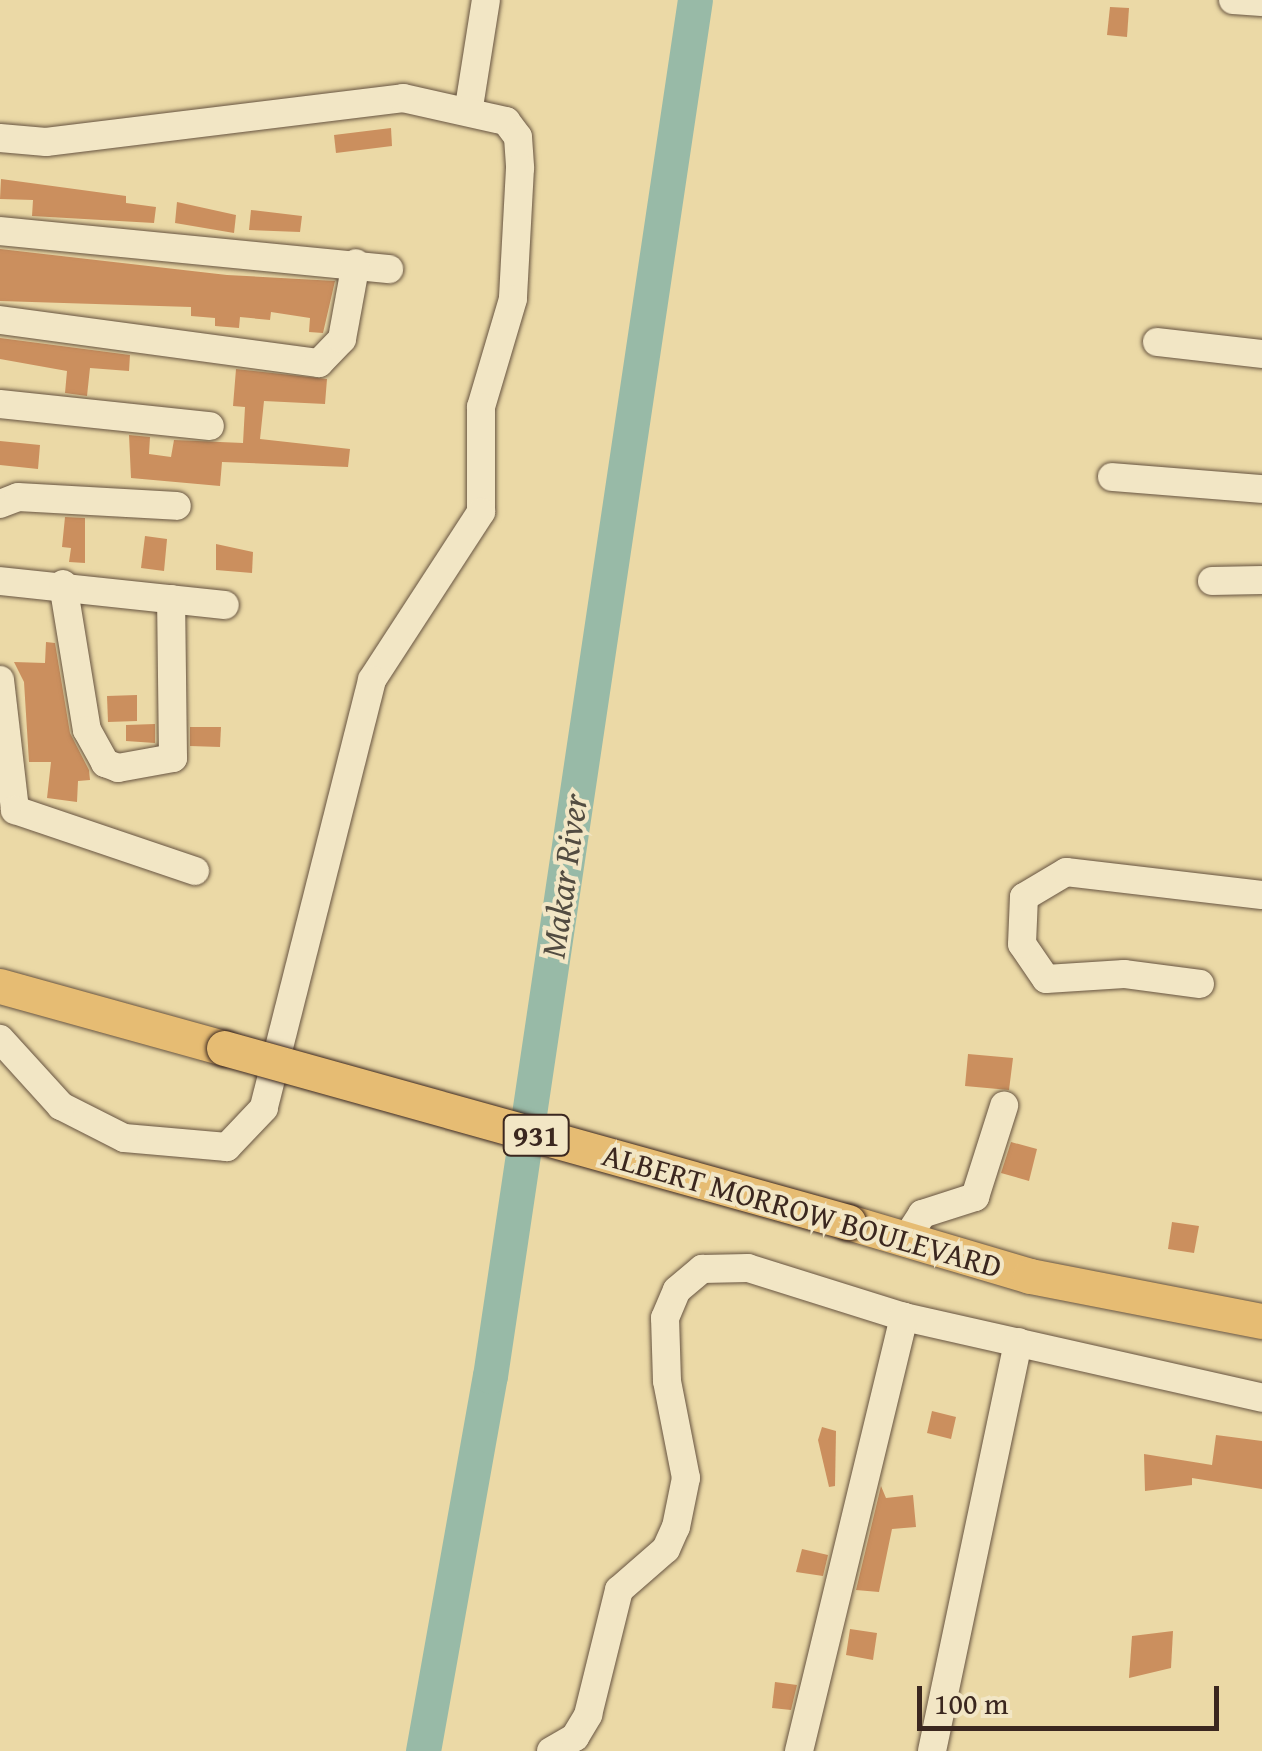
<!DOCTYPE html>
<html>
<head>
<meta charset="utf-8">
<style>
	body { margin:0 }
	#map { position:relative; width:1262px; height:1751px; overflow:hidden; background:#ebd9a6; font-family:"Gentium Book Plus",serif }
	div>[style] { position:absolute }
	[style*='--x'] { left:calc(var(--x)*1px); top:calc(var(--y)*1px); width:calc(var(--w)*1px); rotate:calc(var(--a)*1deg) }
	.river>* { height:35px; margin:-17.5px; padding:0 17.5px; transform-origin:17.5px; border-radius:17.5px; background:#98baa7 }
	.building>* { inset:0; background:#cb8f5e }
	.roads { filter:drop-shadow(0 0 2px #675441) drop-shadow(0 0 2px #675441) }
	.minor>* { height:28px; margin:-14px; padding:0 14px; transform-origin:14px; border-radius:14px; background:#f2e6c5 }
	.major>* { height:35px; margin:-17.5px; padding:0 17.5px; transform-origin:17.5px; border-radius:17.5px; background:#e6bc73 }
	.bridges { filter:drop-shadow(0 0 2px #3b271f) drop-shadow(0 0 2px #3b271f) }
	.major-bridge>* { height:35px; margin:-17.5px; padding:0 17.5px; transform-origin:17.5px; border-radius:17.5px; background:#e6bc73 }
	span { translate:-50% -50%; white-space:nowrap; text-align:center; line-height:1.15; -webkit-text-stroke:8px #f2e6c5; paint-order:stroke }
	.shield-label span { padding:2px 8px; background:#f2e6c5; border:2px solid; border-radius:8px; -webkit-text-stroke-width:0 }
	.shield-label { font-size:30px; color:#3b271f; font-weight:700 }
	.street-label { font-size:32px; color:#3b271f }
	.water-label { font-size:35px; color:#524c41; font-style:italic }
	.scale { position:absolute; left:917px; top:1686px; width:302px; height:45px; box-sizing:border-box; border:5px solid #3b271f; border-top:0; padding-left:12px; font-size:30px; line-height:35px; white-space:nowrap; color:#3b271f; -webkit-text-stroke:8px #f2e6c5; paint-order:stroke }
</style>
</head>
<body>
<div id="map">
	<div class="river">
		<i style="--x:423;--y:1751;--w:381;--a:-79.9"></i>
		<i style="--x:490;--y:1376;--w:1391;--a:-81.53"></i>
	</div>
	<div class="building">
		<i style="clip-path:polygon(1110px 7px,1129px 8px,1127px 37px,1107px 35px)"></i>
		<i style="clip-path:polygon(391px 128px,392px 146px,336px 153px,334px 135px)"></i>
		<i style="clip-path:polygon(1px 179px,126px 196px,126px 203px,156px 207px,154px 223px,32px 216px,33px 200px,0 199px)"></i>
		<i style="clip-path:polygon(177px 202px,236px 215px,234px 233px,175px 223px)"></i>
		<i style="clip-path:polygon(251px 210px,302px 216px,300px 232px,249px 230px)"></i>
		<i style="clip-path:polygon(0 249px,227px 275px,335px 281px,323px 333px,309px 332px,310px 318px,271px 312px,270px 320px,240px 317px,239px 328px,215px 326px,215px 318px,191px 316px,191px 307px,0 301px)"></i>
		<i style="clip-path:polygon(0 338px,130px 355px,129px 371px,90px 368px,87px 396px,65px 393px,67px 371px,0 359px)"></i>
		<i style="clip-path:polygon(236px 369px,327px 379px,325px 404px,264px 401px,260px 439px,350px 449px,348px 467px,222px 462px,220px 486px,131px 478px,129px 435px,150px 437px,149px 454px,171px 457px,174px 440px,243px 443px,245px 407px,233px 406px)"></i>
		<i style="clip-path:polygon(0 441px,40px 445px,38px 469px,0 465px)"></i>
		<i style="clip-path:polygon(65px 517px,85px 518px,85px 563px,69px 562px,71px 548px,62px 547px)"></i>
		<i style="clip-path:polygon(145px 536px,167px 539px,164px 571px,141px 568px)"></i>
		<i style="clip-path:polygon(216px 544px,253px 552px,252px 573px,216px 570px)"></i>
		<i style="clip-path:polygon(46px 642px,55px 643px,70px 733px,89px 770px,90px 780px,78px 781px,77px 802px,47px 798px,51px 762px,29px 762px,24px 682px,14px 662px,45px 663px)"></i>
		<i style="clip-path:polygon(137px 695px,137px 721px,108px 722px,107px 696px)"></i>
		<i style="clip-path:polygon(155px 724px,155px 743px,126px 741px,126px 725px)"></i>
		<i style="clip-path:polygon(190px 727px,221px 727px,220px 747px,190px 746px)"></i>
		<i style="clip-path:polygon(968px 1054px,1013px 1058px,1009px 1090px,965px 1086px)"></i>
		<i style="clip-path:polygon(1011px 1142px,1037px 1149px,1029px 1181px,1001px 1173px)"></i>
		<i style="clip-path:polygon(1172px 1222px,1199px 1226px,1194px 1253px,1168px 1249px)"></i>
		<i style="clip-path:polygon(932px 1411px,956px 1417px,951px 1439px,927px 1433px)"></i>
		<i style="clip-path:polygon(822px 1427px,836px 1431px,835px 1486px,829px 1487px,818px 1440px)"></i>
		<i style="clip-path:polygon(1216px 1435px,1262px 1441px,1262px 1489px,1192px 1478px,1192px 1485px,1145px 1491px,1144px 1454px,1212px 1465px)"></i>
		<i style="clip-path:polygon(881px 1486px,886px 1498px,913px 1495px,916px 1527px,892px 1529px,879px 1592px,856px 1590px)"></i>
		<i style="clip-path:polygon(802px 1549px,828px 1555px,823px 1576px,796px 1572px)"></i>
		<i style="clip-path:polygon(850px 1629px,877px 1633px,873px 1660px,846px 1655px)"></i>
		<i style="clip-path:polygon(1173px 1631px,1171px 1668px,1129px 1678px,1132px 1636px)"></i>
		<i style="clip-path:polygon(775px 1682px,797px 1685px,791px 1710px,772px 1708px)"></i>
	</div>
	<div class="roads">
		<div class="minor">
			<i style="--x:1233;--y:0;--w:29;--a:4"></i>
			<i style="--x:469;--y:107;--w:108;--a:-81"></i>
			<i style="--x:0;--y:138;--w:46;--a:5"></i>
			<i style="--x:46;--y:142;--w:360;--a:-7"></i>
			<i style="--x:403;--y:98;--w:106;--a:12.6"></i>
			<i style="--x:506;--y:121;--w:20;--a:53"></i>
			<i style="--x:518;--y:137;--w:31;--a:86"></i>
			<i style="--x:520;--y:168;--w:131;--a:93.1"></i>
			<i style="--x:513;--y:299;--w:113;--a:106.5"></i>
			<i style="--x:481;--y:407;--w:105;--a:90"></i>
			<i style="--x:481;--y:512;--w:200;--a:123"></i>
			<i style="--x:372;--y:680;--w:441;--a:104.2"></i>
			<i style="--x:264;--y:1108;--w:54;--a:133.5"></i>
			<i style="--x:227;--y:1147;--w:103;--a:-175"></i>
			<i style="--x:124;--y:1138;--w:71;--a:-153.1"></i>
			<i style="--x:61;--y:1106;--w:91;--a:-132.3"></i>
			<i style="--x:0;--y:231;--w:391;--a:5.6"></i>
			<i style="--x:0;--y:320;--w:322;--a:7.7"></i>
			<i style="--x:319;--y:363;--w:33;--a:-46"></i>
			<i style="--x:342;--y:339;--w:77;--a:-79.6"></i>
			<i style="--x:1157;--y:342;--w:106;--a:6.5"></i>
			<i style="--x:0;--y:404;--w:211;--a:6"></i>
			<i style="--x:1112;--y:477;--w:150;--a:4.6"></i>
			<i style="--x:0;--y:504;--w:19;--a:-21"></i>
			<i style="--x:18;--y:497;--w:159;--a:3.2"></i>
			<i style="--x:0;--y:581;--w:226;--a:6.1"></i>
			<i style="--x:1212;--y:581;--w:50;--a:-1.1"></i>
			<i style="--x:63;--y:584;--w:148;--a:80.7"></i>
			<i style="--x:87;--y:730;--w:38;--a:61"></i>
			<i style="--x:105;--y:763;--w:14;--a:21"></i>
			<i style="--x:118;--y:768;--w:56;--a:-10.3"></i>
			<i style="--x:173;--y:758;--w:159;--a:-90.7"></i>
			<i style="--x:0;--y:680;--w:131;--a:83.4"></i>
			<i style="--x:15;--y:810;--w:190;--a:18.7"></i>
			<i style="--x:1200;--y:984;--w:77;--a:-172.5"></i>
			<i style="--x:1124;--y:974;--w:78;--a:176.3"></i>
			<i style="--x:1046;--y:979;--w:42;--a:-124.4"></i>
			<i style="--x:1022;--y:944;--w:47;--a:-87.6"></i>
			<i style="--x:1024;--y:897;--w:49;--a:-30.8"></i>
			<i style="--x:1066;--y:872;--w:197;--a:6.7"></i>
			<i style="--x:906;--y:1239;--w:30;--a:-57"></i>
			<i style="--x:922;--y:1214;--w:56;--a:-17.8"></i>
			<i style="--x:975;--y:1197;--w:96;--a:-72.3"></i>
			<i style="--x:551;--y:1751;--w:28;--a:-30"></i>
			<i style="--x:575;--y:1737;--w:26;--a:-59"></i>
			<i style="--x:588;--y:1715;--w:129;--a:-76.1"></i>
			<i style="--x:619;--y:1590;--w:62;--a:-41.1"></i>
			<i style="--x:666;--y:1549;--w:24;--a:-66"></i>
			<i style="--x:676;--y:1527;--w:50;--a:-78.5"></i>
			<i style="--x:686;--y:1478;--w:99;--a:-101.1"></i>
			<i style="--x:667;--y:1381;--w:63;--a:-91.8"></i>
			<i style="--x:665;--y:1318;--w:30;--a:-67"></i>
			<i style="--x:677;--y:1290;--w:33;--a:-40"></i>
			<i style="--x:702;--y:1269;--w:46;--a:-1.2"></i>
			<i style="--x:748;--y:1268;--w:164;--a:17.4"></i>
			<i style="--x:904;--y:1317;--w:367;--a:12.7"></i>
			<i style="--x:799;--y:1751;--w:447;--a:-76.4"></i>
			<i style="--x:932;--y:1751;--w:418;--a:-78.1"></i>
		</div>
		<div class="major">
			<i style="--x:0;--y:986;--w:232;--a:15.5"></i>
			<i style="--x:848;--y:1222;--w:190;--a:16.5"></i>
			<i style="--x:1030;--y:1276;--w:236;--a:11"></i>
		</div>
	</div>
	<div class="bridges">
		<div class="major-bridge">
			<i style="--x:224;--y:1048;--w:648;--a:15.58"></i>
		</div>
	</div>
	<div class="shield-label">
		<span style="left:536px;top:1135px">931</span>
	</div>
	<div class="street-label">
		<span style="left:802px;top:1211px;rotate:16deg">ALBERT MORROW BOULEVARD</span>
	</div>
	<div class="water-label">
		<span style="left:564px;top:876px;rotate:-82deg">Makar River</span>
	</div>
	<div class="scale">100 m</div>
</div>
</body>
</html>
